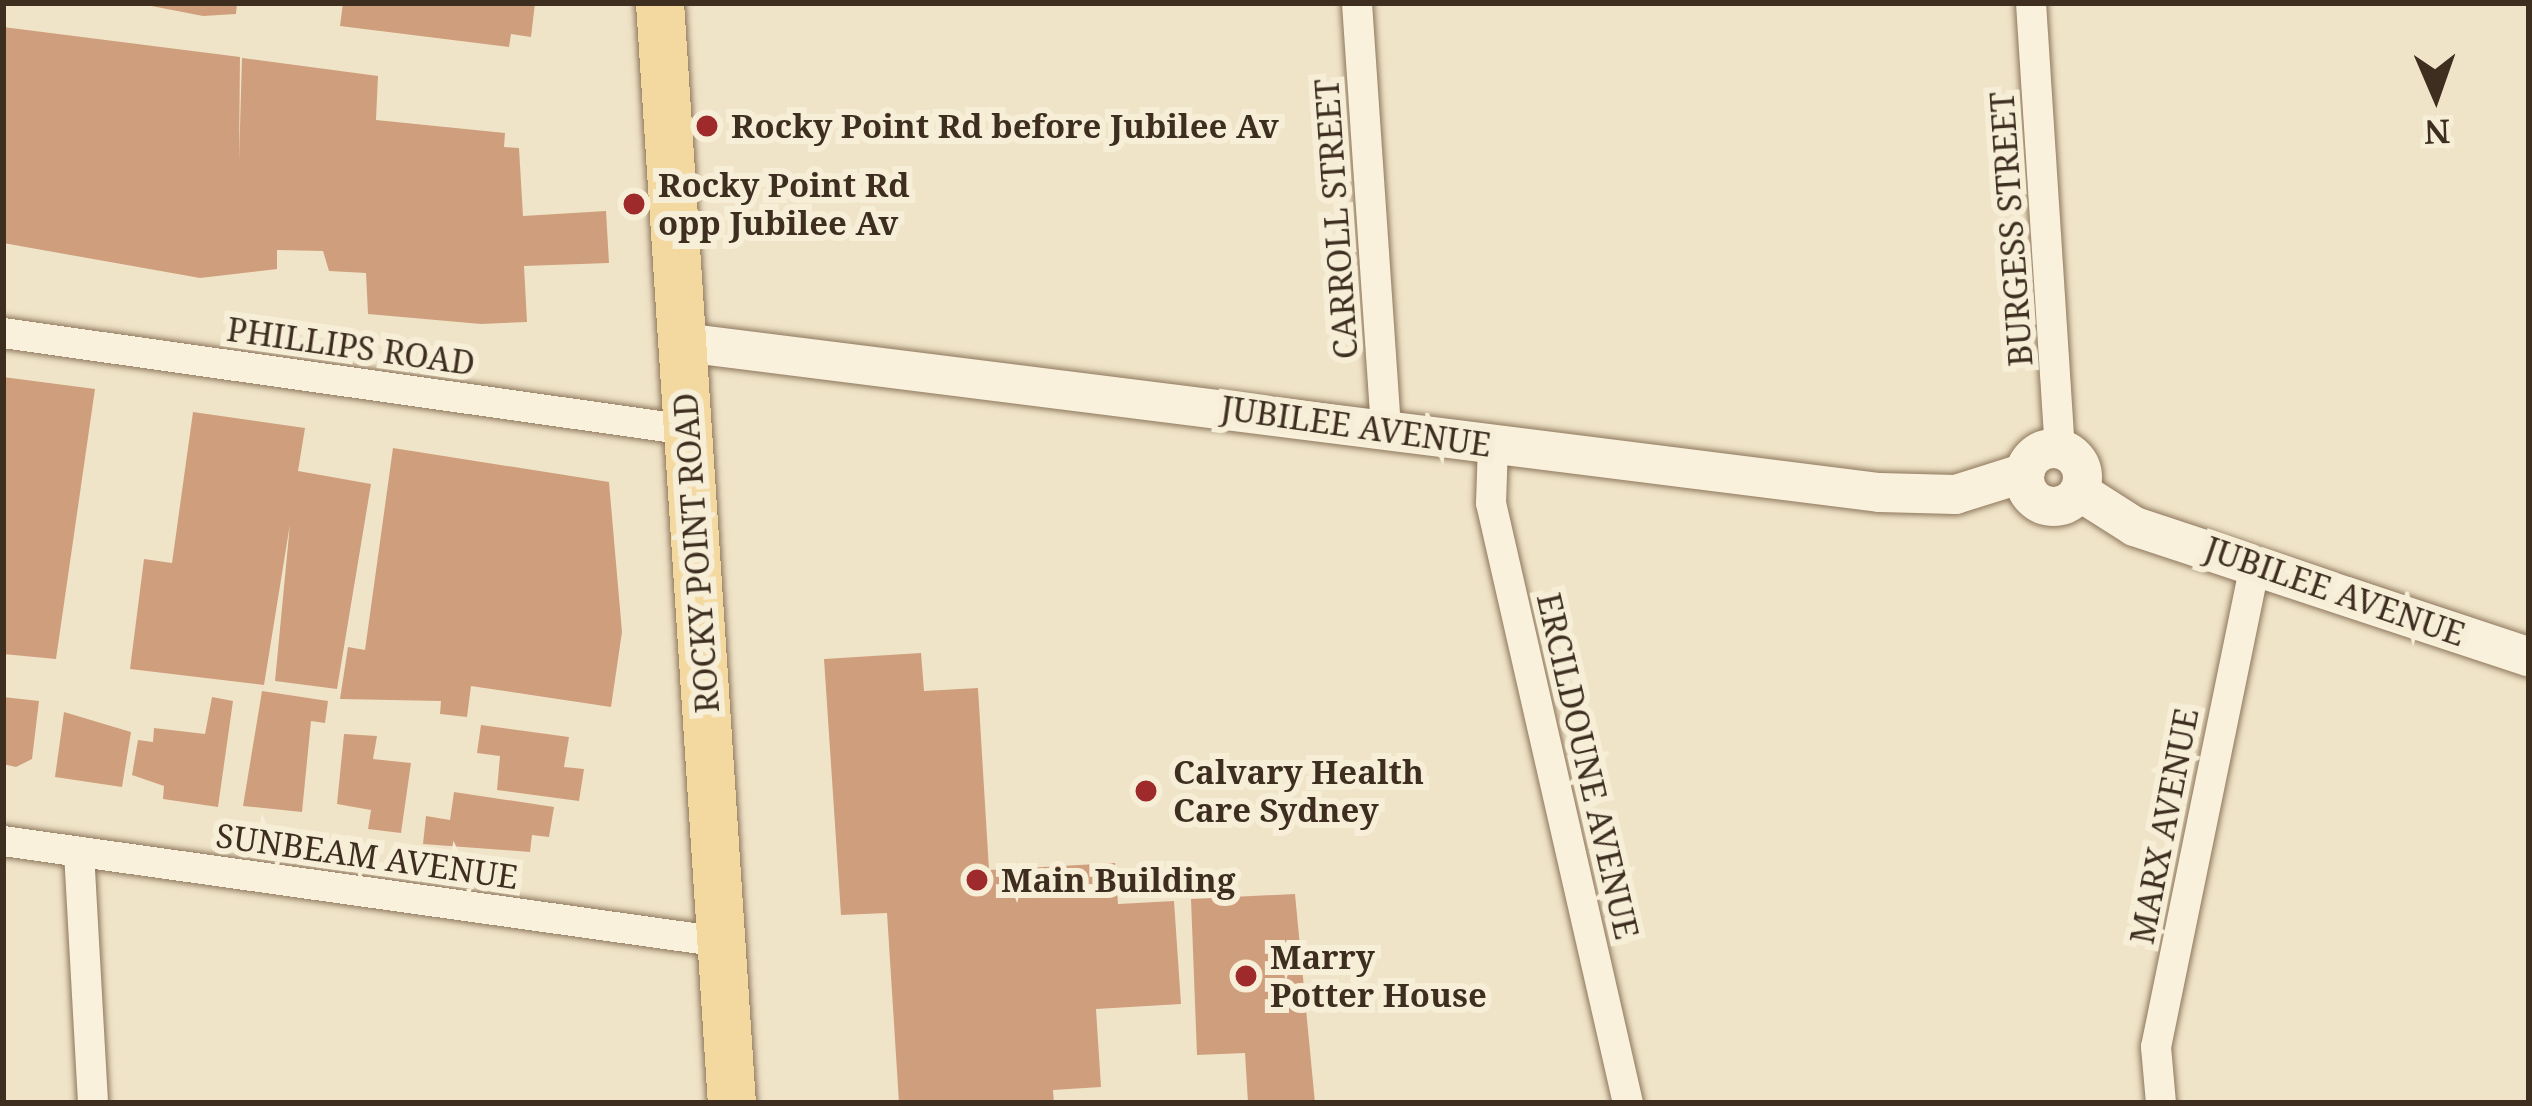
<!DOCTYPE html>
<html>
<head>
<meta charset="utf-8">
<style>
	body { margin:0 }
	#map { position:relative; width:2532px; height:1106px; overflow:hidden; background:#f0e4c8; font-family:"Noto Serif",serif }
	div>[style] { position:absolute }
	[style*='--x'] { left:calc(var(--x)*1px); top:calc(var(--y)*1px); width:calc(var(--w)*1px); rotate:calc(var(--a)*1deg) }
	.building>* { inset:0; background:#cf9f7d }
	.roads { filter:drop-shadow(0 0 3px #8d765c) drop-shadow(0 0 3px #8d765c) }
	.minor>* { height:30px; margin:-15px; padding:0 15px; transform-origin:15px; border-radius:15px; background:#faf1dc }
	.tertiary>* { height:39px; margin:-19.5px; padding:0 19.5px; transform-origin:19.5px; border-radius:19.5px; background:#faf1dc }
	.tertiary>.ring { margin:-19.5px; padding:0; box-sizing:content-box; background:none; border:39px solid #faf1dc; border-radius:50% }
	.primary>* { height:48px; margin:-24px; padding:0 24px; transform-origin:24px; border-radius:24px; background:#f3d9a0 }
	.dots>* { width:33px; height:33px; translate:-50% -50%; box-sizing:border-box; border:6px solid #f7eed8; border-radius:50% }
	span { translate:-50% -50%; white-space:nowrap; text-align:center; line-height:1.15; -webkit-text-stroke:12px #f7eed8; paint-order:stroke }
	.poi-label { font-size:33px; color:#3d2e20; font-weight:700 }
	.left { translate:0 -50%; text-align:left }
	.street-label { font-size:33px; color:#3d2e20 }
	.frame { position:absolute; inset:0; border:6px solid #3d2e20; pointer-events:none }
	.north { position:absolute; left:2376px; top:36px; width:120px; height:120px; -webkit-text-stroke:9px #f7eed8; paint-order:stroke; rotate:178deg; font-size:33px; font-weight:700; line-height:48px; text-align:center; color:#3d2e20 }
	.north::after { content:''; display:block; margin:auto; width:42px; height:54px; background:#3d2e20; clip-path:polygon(50% 0,100% 100%,50% 72%,0 100%) }
</style>
</head>
<body>
<div id="map">
	<div class="building">
		<i style="clip-path:polygon(136px 3px,237px 3px,236px 14px,203px 16px)"></i>
		<i style="clip-path:polygon(343px 3px,535px 3px,531px 37px,511px 34px,509px 47px,340px 26px)"></i>
		<i style="clip-path:polygon(3px 27px,240px 57px,239px 161px,242px 58px,378px 76px,376px 120px,505px 133px,504px 147px,519px 148px,523px 216px,606px 211px,609px 263px,524px 266px,527px 322px,481px 324px,368px 314px,366px 273px,329px 271px,323px 251px,277px 250px,277px 269px,200px 278px,3px 243px)"></i>
		<i style="clip-path:polygon(3px 377px,95px 389px,56px 659px,3px 654px)"></i>
		<i style="clip-path:polygon(193px 412px,305px 428px,298px 471px,371px 484px,337px 689px,275px 681px,290px 524px,264px 685px,130px 669px,144px 559px,172px 563px)"></i>
		<i style="clip-path:polygon(393px 448px,609px 482px,622px 632px,611px 707px,471px 686px,467px 717px,440px 714px,441px 701px,340px 699px,348px 647px,365px 650px)"></i>
		<i style="clip-path:polygon(921px 653px,924px 691px,978px 688px,989px 870px,1115px 863px,1118px 904px,1174px 901px,1181px 1004px,1096px 1009px,1101px 1087px,1053px 1090px,1054px 1103px,899px 1103px,887px 913px,841px 915px,824px 659px)"></i>
		<i style="clip-path:polygon(262px 691px,328px 701px,325px 723px,311px 721px,302px 812px,243px 806px)"></i>
		<i style="clip-path:polygon(3px 697px,39px 701px,32px 759px,16px 767px,3px 764px)"></i>
		<i style="clip-path:polygon(212px 697px,233px 701px,218px 807px,163px 799px,164px 786px,132px 775px,138px 740px,153px 742px,154px 728px,205px 734px)"></i>
		<i style="clip-path:polygon(64px 712px,131px 732px,122px 787px,55px 777px)"></i>
		<i style="clip-path:polygon(481px 725px,569px 737px,564px 767px,584px 769px,579px 801px,497px 790px,500px 756px,477px 753px)"></i>
		<i style="clip-path:polygon(344px 734px,377px 736px,373px 759px,411px 763px,401px 833px,368px 829px,371px 810px,337px 804px)"></i>
		<i style="clip-path:polygon(454px 792px,554px 807px,549px 837px,532px 835px,530px 852px,423px 844px,426px 816px,450px 820px)"></i>
		<i style="clip-path:polygon(1295px 894px,1315px 1103px,1248px 1103px,1245px 1053px,1197px 1055px,1191px 899px)"></i>
	</div>
	<div class="roads">
		<div class="minor">
			<i style="--x:1357;--y:3;--w:428;--a:86.1"></i>
			<i style="--x:2031;--y:3;--w:447;--a:86.3"></i>
			<i style="--x:3;--y:333;--w:692;--a:8.06"></i>
			<i style="--x:1493;--y:444;--w:59;--a:91.9"></i>
			<i style="--x:1491;--y:503;--w:615;--a:77.14"></i>
			<i style="--x:3;--y:841;--w:726;--a:8"></i>
			<i style="--x:79;--y:852;--w:251;--a:86.8"></i>
			<i style="--x:2161;--y:1103;--w:56;--a:-95.1"></i>
			<i style="--x:2156;--y:1047;--w:493;--a:-78.4"></i>
		</div>
		<div class="tertiary">
			<i style="--x:683;--y:342;--w:1205;--a:7.15"></i>
			<i style="--x:1879;--y:492;--w:76;--a:1.5"></i>
			<i style="--x:1955;--y:494;--w:73;--a:-17.4"></i>
			<i class="ring" style="left:2024px;top:448px;width:19px;height:19px"></i>
			<i style="--x:2079;--y:491;--w:65;--a:32.5"></i>
			<i style="--x:2134;--y:526;--w:416;--a:18.3"></i>
		</div>
		<div class="primary">
			<i style="--x:660;--y:3;--w:1102;--a:86.26"></i>
		</div>
	</div>
	<div class="dots">
		<i style="left:707px;top:126px;background:#9e2a2b"></i>
		<i style="left:634px;top:204px;background:#9e2a2b"></i>
		<i style="left:1146px;top:791px;background:#9e2a2b"></i>
		<i style="left:977px;top:880px;background:#9e2a2b"></i>
		<i style="left:1246px;top:976px;background:#9e2a2b"></i>
	</div>
	<div class="poi-label">
		<span class="left" style="left:731px;top:126px">Rocky Point Rd before Jubilee Av</span>
		<span class="left" style="left:658px;top:204px">Rocky Point Rd<br>opp Jubilee Av</span>
		<span class="left" style="left:1173px;top:791px">Calvary Health<br>Care Sydney</span>
		<span class="left" style="left:1001px;top:880px">Main Building</span>
		<span class="left" style="left:1270px;top:976px">Marry<br>Potter House</span>
	</div>
	<div class="street-label">
		<span style="left:1336px;top:219px;rotate:-94deg">CARROLL STREET</span>
		<span style="left:2011px;top:229px;rotate:-94deg">BURGESS STREET</span>
		<span style="left:351px;top:346px;rotate:8deg">PHILLIPS ROAD</span>
		<span style="left:1356px;top:426px;rotate:8deg">JUBILEE AVENUE</span>
		<span style="left:696px;top:553px;rotate:-94deg">ROCKY POINT ROAD</span>
		<span style="left:2335px;top:591px;rotate:19deg">JUBILEE AVENUE</span>
		<span style="left:1588px;top:766px;rotate:77deg">ERCILDOUNE AVENUE</span>
		<span style="left:2164px;top:826px;rotate:-79deg">MARX AVENUE</span>
		<span style="left:367px;top:856px;rotate:8deg">SUNBEAM AVENUE</span>
	</div>
	<div class="frame"></div>
	<div class="north">N</div>
</div>
</body>
</html>
